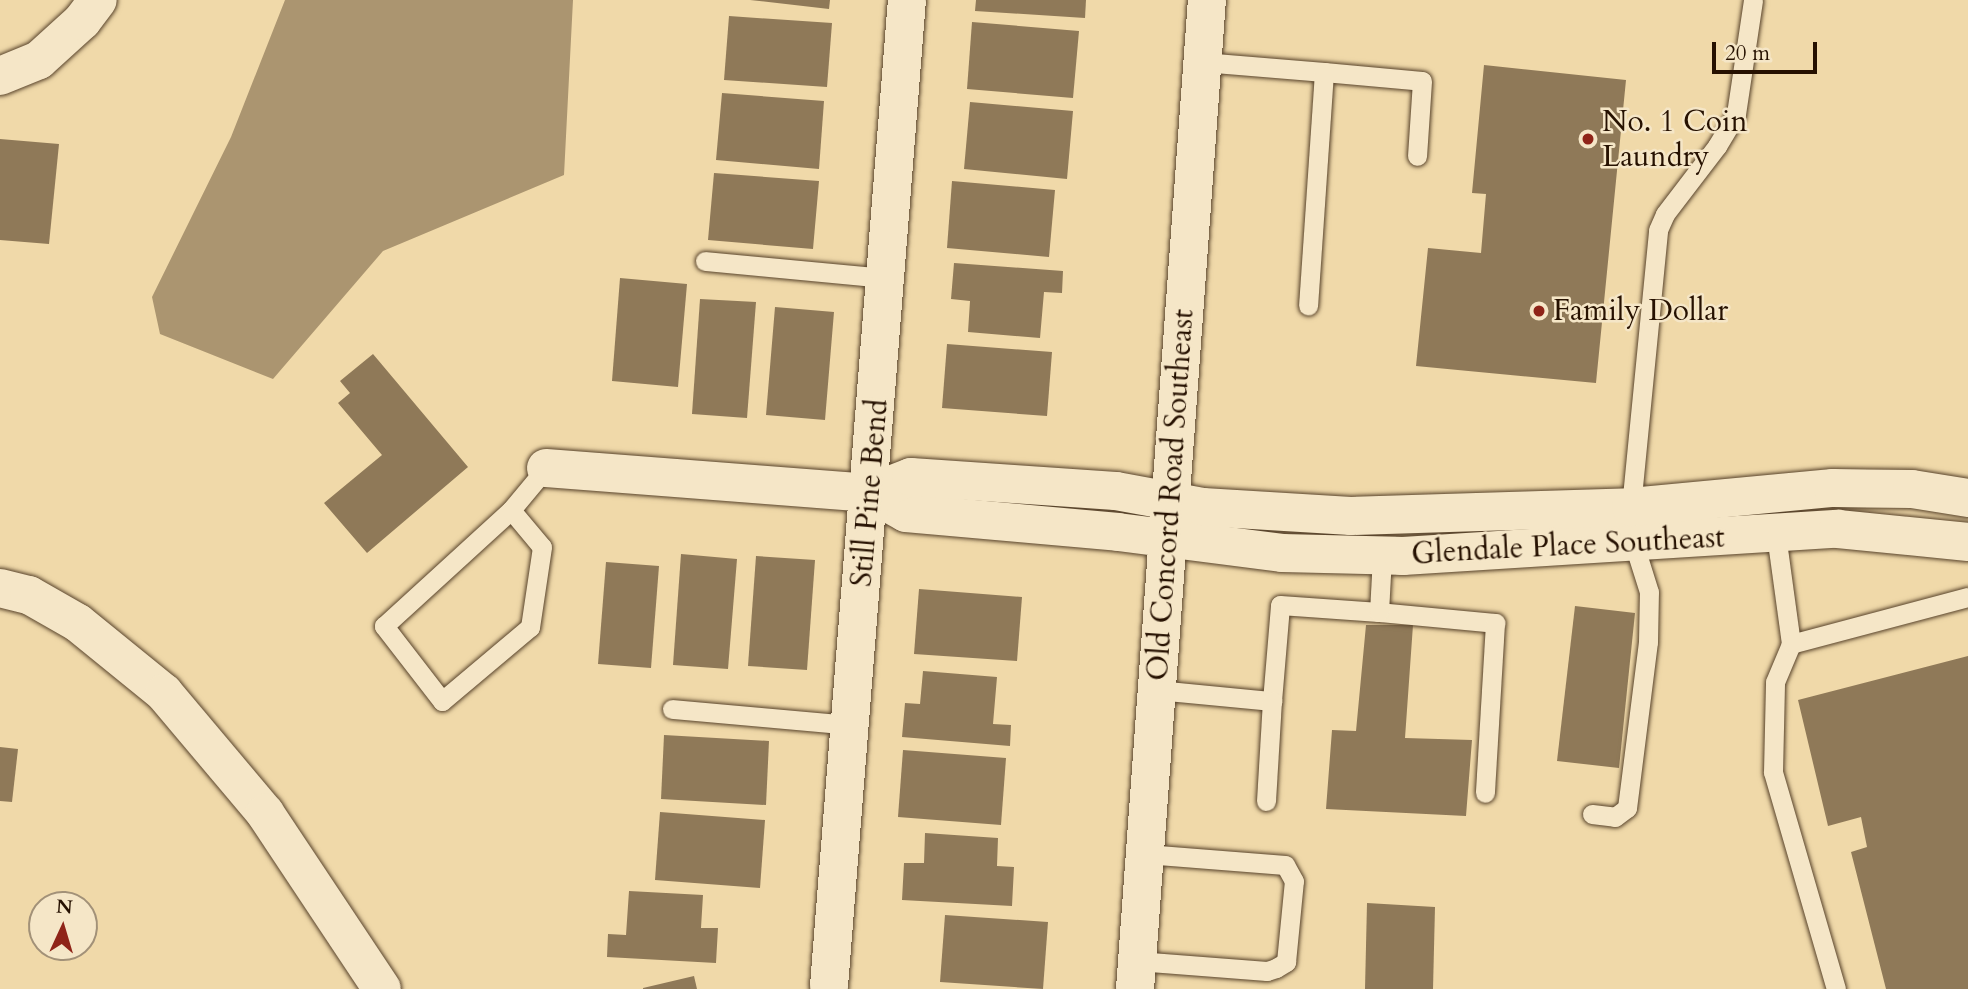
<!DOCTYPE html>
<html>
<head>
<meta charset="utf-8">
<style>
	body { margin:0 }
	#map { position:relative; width:1968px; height:989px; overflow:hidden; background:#f0d9a9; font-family:Cardo,serif }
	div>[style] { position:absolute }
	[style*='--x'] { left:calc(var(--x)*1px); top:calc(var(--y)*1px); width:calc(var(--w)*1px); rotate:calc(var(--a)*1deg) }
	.water>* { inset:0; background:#ab9570 }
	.building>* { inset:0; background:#8f7958 }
	.roads { filter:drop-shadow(0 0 2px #58432b) drop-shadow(0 0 2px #58432b) }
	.service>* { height:19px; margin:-9.5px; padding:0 9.5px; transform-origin:9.5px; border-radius:9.5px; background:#f5e6c7 }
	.minor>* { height:38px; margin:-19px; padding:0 19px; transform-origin:19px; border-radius:19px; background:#f5e6c7 }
	.tertiary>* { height:38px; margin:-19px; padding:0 19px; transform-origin:19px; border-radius:19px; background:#f5e6c7 }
	.dots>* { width:19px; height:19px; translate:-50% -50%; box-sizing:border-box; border:4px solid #f5e6c7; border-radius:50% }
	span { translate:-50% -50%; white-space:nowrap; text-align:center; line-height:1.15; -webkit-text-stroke:5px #f5e6c7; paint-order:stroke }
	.poi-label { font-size:30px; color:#261101 }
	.left { translate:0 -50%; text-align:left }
	.street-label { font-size:30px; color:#261101 }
	.north { position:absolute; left:28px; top:891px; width:70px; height:70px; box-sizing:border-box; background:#f5e6c7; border:2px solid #a29178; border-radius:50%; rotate:4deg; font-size:19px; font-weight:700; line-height:28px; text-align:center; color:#261101 }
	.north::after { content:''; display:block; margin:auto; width:24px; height:32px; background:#8f2418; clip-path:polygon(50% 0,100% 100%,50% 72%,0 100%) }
	.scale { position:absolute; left:1712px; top:42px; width:105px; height:32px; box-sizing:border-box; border:4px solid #261101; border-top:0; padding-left:9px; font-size:21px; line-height:24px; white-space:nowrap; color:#261101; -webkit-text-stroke:5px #f5e6c7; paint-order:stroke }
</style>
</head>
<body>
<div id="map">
	<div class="water">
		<i style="clip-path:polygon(285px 0,573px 0,564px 175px,383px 251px,273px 379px,160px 334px,152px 297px,231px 137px)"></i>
	</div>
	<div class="building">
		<i style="clip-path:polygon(750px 0,830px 0,829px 9px)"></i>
		<i style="clip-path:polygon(976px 0,1086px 0,1085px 18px,975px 11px)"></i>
		<i style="clip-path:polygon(729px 16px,832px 23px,827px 87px,724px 80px)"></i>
		<i style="clip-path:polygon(972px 22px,1079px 31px,1073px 98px,967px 89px)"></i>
		<i style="clip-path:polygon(1484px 65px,1626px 80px,1596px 383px,1416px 366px,1428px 248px,1481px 253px,1486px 194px,1472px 193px)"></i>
		<i style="clip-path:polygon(722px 93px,824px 101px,819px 169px,716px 160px)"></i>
		<i style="clip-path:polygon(970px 102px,1073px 111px,1067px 179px,964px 169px)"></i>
		<i style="clip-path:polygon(0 139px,59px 144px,49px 244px,0 240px)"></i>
		<i style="clip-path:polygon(714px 173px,819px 181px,813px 249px,708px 240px)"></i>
		<i style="clip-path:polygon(952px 181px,1055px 190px,1049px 257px,947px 248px)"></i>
		<i style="clip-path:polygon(954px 263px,1063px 271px,1062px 293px,1044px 292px,1040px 338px,968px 332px,970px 301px,951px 299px)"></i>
		<i style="clip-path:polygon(620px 278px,687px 284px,678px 387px,612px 381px)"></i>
		<i style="clip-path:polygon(700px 299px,756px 302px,747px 418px,692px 414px)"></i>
		<i style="clip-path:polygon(775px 307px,834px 312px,825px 420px,766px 415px)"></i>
		<i style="clip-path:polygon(947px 344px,1052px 352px,1047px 416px,942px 408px)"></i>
		<i style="clip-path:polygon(373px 354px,468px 467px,367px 553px,324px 503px,382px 455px,338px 403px,350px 393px,340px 381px)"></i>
		<i style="clip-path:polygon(681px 554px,737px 559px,728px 669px,673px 665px)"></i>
		<i style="clip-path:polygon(756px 556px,815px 560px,807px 670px,748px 666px)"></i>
		<i style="clip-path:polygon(606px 562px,659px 566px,651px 668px,598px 664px)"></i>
		<i style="clip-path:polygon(919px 589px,1022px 597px,1017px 661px,914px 654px)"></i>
		<i style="clip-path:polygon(1575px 606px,1635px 613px,1619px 768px,1557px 761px)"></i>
		<i style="clip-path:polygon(1366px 625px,1413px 625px,1405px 738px,1472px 740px,1466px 816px,1326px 809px,1332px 730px,1356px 731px)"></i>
		<i style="clip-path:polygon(1968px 656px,1968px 989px,1886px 989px,1851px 852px,1867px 847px,1861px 817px,1828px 826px,1798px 700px)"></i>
		<i style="clip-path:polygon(923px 671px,997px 677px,993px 724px,1011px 725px,1010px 746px,902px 737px,905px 703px,920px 704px)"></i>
		<i style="clip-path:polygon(664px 735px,769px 741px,766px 805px,661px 799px)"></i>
		<i style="clip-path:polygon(0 747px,18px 749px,12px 802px,0 801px)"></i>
		<i style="clip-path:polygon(903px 750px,1006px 758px,1001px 825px,898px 817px)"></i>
		<i style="clip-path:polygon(660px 812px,765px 820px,760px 888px,655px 880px)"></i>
		<i style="clip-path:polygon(925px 833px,998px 838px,997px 866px,1014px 867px,1012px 906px,902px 900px,904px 863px,924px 863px)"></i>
		<i style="clip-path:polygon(629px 891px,703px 895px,701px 928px,718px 928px,716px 963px,607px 957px,608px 934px,626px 935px)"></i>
		<i style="clip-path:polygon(1367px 903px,1435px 907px,1433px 989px,1365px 989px)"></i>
		<i style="clip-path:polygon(945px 915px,1048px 922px,1043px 989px,940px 982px)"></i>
		<i style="clip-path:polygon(694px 976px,697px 989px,643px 989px,643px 988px)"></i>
	</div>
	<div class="roads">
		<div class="service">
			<i style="--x:1203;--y:62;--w:121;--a:4.7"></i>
			<i style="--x:1324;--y:72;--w:234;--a:93.9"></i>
			<i style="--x:1324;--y:72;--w:98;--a:5.2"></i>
			<i style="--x:1422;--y:81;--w:75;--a:93.8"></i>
			<i style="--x:705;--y:261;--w:182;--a:5.4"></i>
			<i style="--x:511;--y:510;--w:48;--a:50"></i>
			<i style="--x:542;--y:547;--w:81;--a:98.5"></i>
			<i style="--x:530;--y:627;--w:115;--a:139.9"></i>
			<i style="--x:442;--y:701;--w:95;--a:-127.7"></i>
			<i style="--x:384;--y:626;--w:172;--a:-42.4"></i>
			<i style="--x:511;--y:510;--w:55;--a:-50.2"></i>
			<i style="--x:1775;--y:527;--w:118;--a:82.2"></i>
			<i style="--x:1379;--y:612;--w:117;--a:5.4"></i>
			<i style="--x:1495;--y:623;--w:170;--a:93.4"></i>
			<i style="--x:1157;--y:690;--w:116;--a:5.5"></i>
			<i style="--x:1272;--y:701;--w:96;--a:-85.2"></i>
			<i style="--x:1280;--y:605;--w:99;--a:4"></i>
			<i style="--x:1379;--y:612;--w:56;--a:-86.9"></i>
			<i style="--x:672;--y:709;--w:180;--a:5.1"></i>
			<i style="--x:1266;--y:801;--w:100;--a:-86.6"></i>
			<i style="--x:1592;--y:814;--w:23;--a:7"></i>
			<i style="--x:1615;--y:817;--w:15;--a:-37"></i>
			<i style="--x:1627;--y:808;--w:167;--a:-82.8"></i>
			<i style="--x:1648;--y:642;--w:50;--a:-88.9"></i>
			<i style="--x:1649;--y:592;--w:50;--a:-107.4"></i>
			<i style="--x:1634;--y:544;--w:37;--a:-95"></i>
			<i style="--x:1631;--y:507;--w:278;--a:-84.4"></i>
			<i style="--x:1658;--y:230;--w:17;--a:-66"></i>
			<i style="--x:1665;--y:214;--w:86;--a:-52.6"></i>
			<i style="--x:1717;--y:146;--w:37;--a:-59"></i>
			<i style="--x:1736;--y:114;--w:115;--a:-81.5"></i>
			<i style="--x:1137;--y:961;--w:130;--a:4.4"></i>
			<i style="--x:1267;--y:971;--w:9;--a:-18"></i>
			<i style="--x:1276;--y:968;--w:12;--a:-31"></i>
			<i style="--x:1286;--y:962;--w:81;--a:-84.4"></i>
			<i style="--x:1294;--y:881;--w:18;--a:-119"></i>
			<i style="--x:1285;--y:865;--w:140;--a:-175.5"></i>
			<i style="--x:1836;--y:989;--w:226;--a:-106.2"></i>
			<i style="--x:1773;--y:772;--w:90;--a:-88.7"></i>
			<i style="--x:1775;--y:682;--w:41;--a:-67.2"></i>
			<i style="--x:1791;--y:644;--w:183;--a:-14.9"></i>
		</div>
		<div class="minor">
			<i style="--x:0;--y:76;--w:42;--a:-22.3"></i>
			<i style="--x:39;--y:60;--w:58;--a:-42.2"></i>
			<i style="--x:82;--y:21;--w:26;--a:-53"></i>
			<i style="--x:546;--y:468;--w:325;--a:4.4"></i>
			<i style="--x:870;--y:493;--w:41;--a:29.1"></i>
			<i style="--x:906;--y:513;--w:213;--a:5.1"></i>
			<i style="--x:1118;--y:532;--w:165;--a:7.3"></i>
			<i style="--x:1282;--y:553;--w:121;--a:1.4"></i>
			<i style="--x:1403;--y:556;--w:436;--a:-3.6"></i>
			<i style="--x:1838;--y:529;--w:131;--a:5.7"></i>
			<i style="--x:870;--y:493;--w:44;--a:-21.3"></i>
			<i style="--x:911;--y:477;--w:205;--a:3.9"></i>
			<i style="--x:1116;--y:491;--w:88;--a:10.4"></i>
			<i style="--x:1203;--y:507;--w:148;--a:3.5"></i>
			<i style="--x:1351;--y:516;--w:280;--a:-1.8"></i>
			<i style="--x:1631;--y:507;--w:203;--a:-5.4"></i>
			<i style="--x:1833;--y:488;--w:79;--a:0.7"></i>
			<i style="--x:1912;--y:489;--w:57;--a:9.1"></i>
			<i style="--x:829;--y:986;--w:989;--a:-85.48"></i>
		</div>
		<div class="tertiary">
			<i style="--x:0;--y:588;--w:30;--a:14"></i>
			<i style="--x:29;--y:595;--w:56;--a:29.7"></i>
			<i style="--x:78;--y:623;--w:111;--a:39.1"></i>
			<i style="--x:164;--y:693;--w:157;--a:49.9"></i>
			<i style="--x:265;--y:813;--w:211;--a:56.4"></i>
			<i style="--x:1135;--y:989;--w:992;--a:-85.84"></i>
		</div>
	</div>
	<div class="dots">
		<i style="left:1588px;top:139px;background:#8f2418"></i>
		<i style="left:1539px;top:311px;background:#8f2418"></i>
	</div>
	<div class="poi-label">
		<span class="left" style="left:1602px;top:139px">No. 1 Coin<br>Laundry</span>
		<span class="left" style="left:1553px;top:311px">Family Dollar</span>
	</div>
	<div class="street-label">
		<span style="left:870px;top:493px;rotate:-85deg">Still Pine Bend</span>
		<span style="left:1171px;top:495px;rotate:-86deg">Old Concord Road Southeast</span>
		<span style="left:1568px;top:546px;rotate:-3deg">Glendale Place Southeast</span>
	</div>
	<div class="north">N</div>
	<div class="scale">20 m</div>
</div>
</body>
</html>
